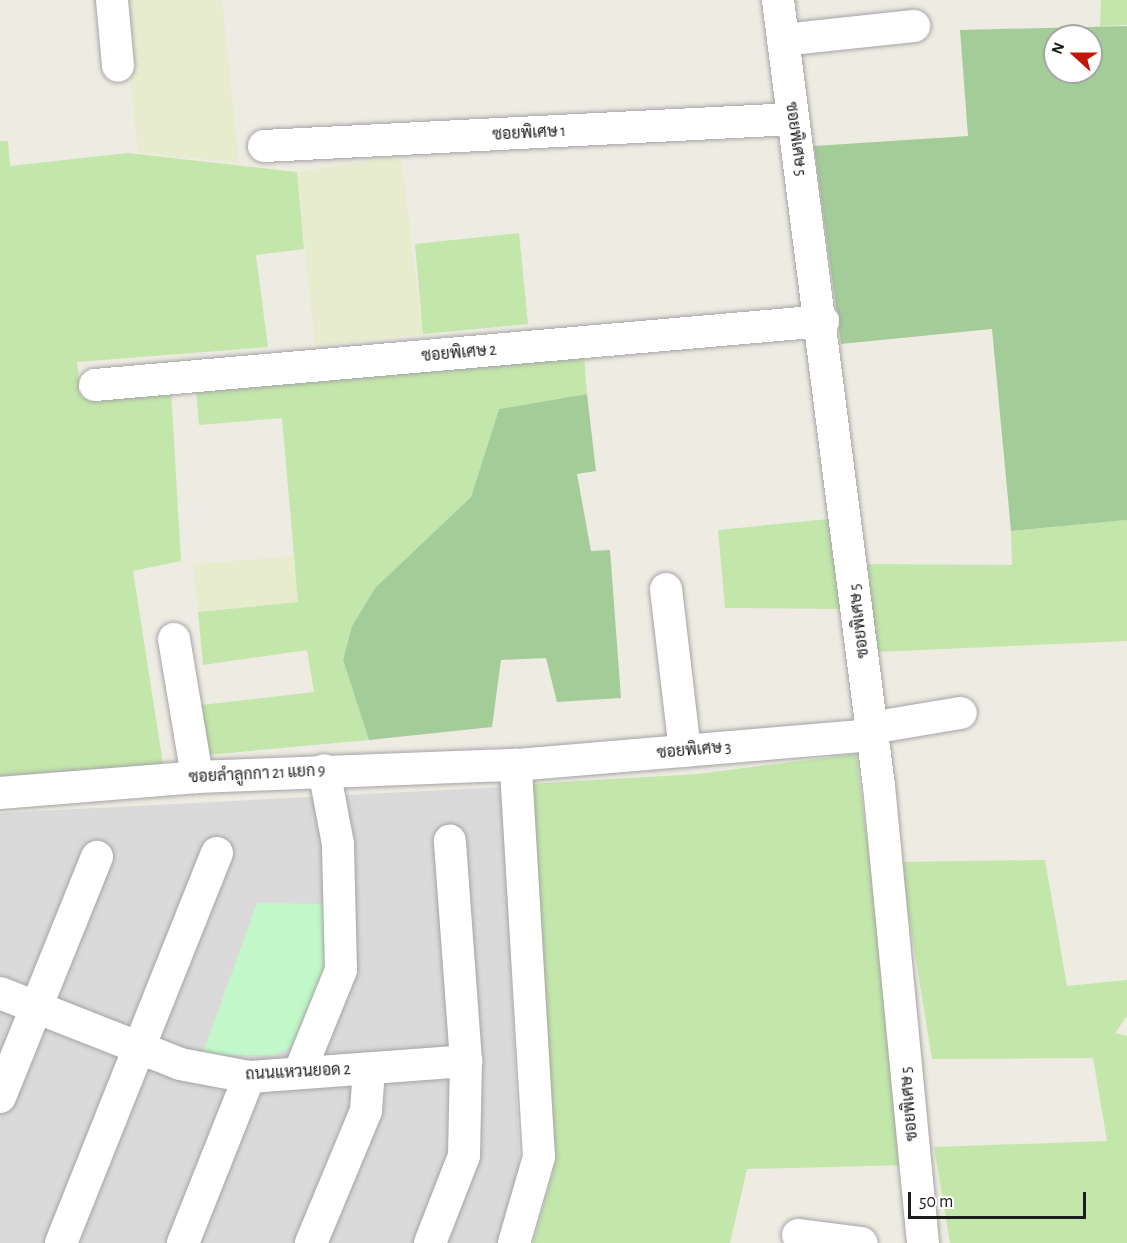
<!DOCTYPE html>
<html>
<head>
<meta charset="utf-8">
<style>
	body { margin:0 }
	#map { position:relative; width:1127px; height:1243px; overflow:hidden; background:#eeebe3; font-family:"Alegreya Sans",Sarabun,sans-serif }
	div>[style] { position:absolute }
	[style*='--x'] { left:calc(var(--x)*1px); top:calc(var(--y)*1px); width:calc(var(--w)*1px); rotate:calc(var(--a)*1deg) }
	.residential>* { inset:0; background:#dbdada }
	.farmland>* { inset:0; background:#e8eccf }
	.grass>* { inset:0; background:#c3e6aa }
	.forest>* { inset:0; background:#a4cc99 }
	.park>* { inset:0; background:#c1f7c9 }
	.roads { filter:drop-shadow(0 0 2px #a4a4a4) drop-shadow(0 0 2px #a4a4a4) }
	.minor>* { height:32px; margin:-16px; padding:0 16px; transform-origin:16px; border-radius:16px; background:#fff }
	span { translate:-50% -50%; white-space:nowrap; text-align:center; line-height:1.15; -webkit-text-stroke:4.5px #fff; paint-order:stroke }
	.street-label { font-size:16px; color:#1d1d1d }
	.north { position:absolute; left:1043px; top:24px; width:60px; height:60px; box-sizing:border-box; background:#fff; border:2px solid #a5a5a5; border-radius:50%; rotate:291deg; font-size:16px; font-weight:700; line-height:24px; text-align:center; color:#1d1d1d }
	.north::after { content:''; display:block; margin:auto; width:21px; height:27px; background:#c21608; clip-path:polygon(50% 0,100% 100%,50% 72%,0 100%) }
	.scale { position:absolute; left:908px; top:1192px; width:178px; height:27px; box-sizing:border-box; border:3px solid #1d1d1d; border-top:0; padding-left:8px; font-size:18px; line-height:21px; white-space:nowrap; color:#1d1d1d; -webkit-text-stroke:4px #fff; paint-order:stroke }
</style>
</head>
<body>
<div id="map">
	<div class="residential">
		<i style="clip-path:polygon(503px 787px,520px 1175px,501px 1243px,0 1243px,0 813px)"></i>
	</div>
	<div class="farmland">
		<i style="clip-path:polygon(122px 0,222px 0,239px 163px,138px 153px)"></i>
		<i style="clip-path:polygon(401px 156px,423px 334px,315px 346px,297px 172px)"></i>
		<i style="clip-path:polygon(294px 556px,298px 603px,198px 612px,193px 564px)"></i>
	</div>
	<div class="grass">
		<i style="clip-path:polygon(1101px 0,1127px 0,1127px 25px,1100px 26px)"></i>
		<i style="clip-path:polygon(0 141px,8px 141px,10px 166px,128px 153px,297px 172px,304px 249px,256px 255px,268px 347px,77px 362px,81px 397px,171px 390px,181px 561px,133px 571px,163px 764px,0 776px)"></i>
		<i style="clip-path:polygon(519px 233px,528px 324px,423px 334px,415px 244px)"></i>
		<i style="clip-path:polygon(584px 356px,587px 394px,499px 409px,471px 497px,375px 588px,352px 626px,343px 660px,369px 740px,206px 755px,202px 705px,314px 692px,307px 650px,203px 665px,198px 612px,298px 602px,282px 418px,199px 425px,196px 390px)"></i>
		<i style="clip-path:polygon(828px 519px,840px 609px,725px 608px,718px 530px)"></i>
		<i style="clip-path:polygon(1127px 520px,1127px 641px,875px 652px,863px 564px,1012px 565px,1011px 531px)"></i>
		<i style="clip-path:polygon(856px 754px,909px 1165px,747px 1169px,730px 1243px,533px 1243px,553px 1172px,528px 784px,697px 774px)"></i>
		<i style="clip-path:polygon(1045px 860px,1067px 986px,1127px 980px,1127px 1016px,1115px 1033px,1127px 1036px,1127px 1243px,950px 1243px,934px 1147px,1107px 1141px,1093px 1058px,932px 1059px,900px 862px)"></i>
	</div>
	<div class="forest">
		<i style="clip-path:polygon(evenodd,1127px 26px,1127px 520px,1011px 531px,992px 329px,841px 344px,814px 146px,968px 136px,960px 30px,1127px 26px,1055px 36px,1091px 36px,1091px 72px,1055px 72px,1055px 36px)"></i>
		<i style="clip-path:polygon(587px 394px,596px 471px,577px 474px,591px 551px,610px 550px,621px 698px,557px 702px,546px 658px,501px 660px,492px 727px,369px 740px,343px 660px,352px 626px,375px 588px,471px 497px,499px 409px)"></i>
	</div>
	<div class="park">
		<i style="clip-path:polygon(257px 903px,328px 904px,330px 954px,295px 1045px,275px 1055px,207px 1055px,204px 1050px)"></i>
	</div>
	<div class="roads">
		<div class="minor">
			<i style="--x:112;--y:0;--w:66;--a:84.8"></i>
			<i style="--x:778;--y:0;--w:792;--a:82.68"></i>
			<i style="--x:879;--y:786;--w:459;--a:84.5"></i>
			<i style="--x:783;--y:40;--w:132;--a:-6.1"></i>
			<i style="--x:264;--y:146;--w:530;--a:-2.92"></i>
			<i style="--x:95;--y:385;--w:731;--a:-5.02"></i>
			<i style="--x:666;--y:589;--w:163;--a:83.3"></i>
			<i style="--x:174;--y:639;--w:140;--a:80.5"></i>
			<i style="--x:871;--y:728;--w:91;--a:-9.5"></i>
			<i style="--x:0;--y:793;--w:198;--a:-4.6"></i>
			<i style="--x:197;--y:777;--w:319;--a:-2.2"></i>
			<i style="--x:516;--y:765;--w:357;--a:-4.8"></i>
			<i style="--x:0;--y:993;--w:193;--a:21.5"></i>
			<i style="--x:180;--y:1064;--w:70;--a:10.7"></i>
			<i style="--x:249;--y:1077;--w:218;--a:-4.2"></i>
			<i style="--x:300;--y:1071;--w:109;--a:-67.9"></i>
			<i style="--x:341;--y:970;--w:126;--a:-91.4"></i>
			<i style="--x:338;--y:844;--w:75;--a:-100.7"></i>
			<i style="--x:0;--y:1097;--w:259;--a:-68"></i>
			<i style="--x:798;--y:1235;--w:64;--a:7.2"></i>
			<i style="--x:61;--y:1243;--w:420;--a:-68.2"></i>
			<i style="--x:183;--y:1243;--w:179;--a:-68.3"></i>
			<i style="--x:311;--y:1243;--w:143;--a:-67.4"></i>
			<i style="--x:366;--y:1111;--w:42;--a:-85.9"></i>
			<i style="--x:430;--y:1243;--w:93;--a:-68.7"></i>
			<i style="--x:464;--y:1156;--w:95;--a:-88.8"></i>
			<i style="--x:466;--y:1061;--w:221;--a:-94.2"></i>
			<i style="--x:514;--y:1243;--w:90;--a:-73.8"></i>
			<i style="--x:539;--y:1157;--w:393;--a:-93.4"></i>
		</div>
	</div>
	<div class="street-label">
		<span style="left:529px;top:133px;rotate:-3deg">ซอยพิเศษ 1</span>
		<span style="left:796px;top:139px;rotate:82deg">ซอยพิเศษ 5</span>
		<span style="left:459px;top:353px;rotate:-5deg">ซอยพิเศษ 2</span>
		<span style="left:859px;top:621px;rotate:-97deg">ซอยพิเศษ 5</span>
		<span style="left:694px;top:750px;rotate:-5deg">ซอยพิเศษ 3</span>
		<span style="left:257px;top:774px;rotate:-3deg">ซอยลำลูกกา 21 แยก 9</span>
		<span style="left:298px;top:1072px;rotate:-3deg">ถนนแหวนยอด 2</span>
		<span style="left:909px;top:1104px;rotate:-95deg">ซอยพิเศษ 5</span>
	</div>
	<div class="north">N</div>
	<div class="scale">50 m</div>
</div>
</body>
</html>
